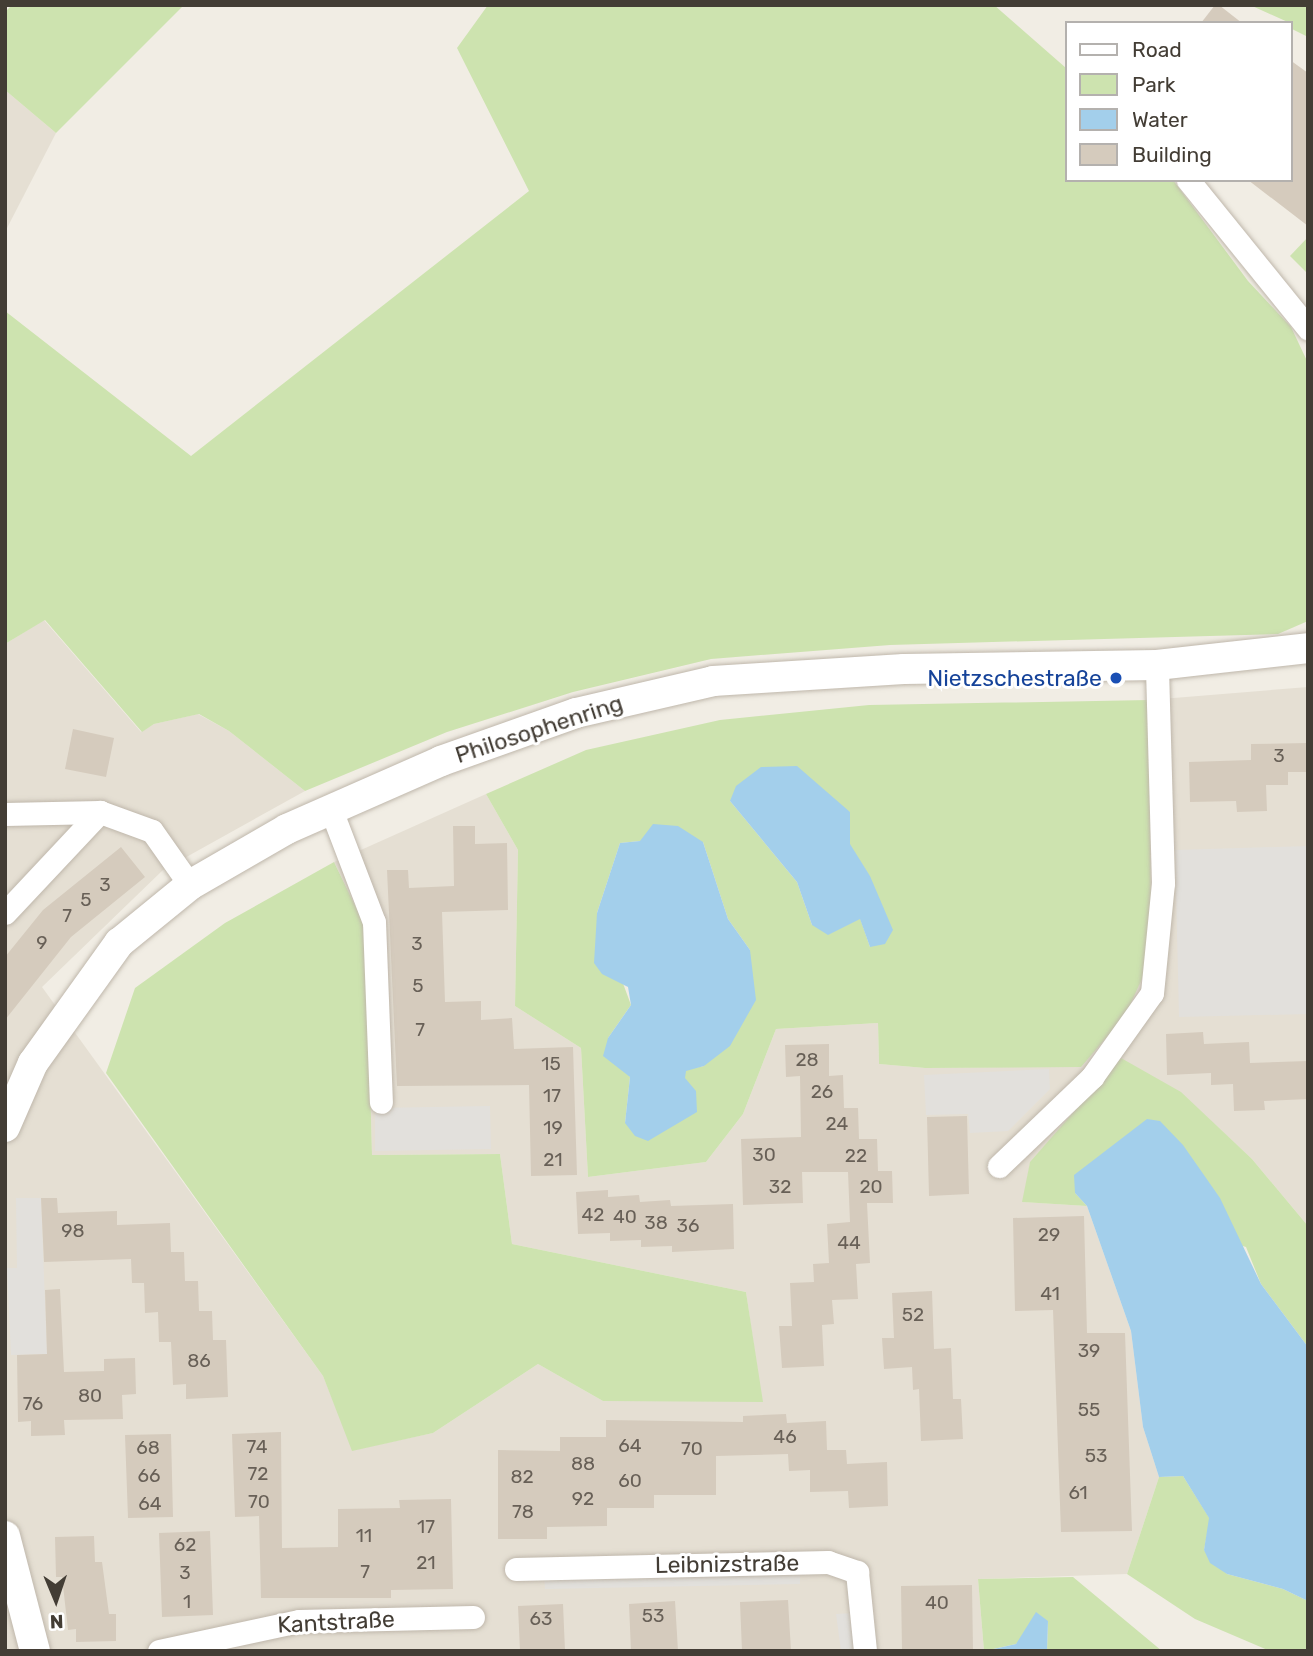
<!DOCTYPE html>
<html>
<head>
<meta charset="utf-8">
<style>
	body { margin:0 }
	#map { position:relative; width:1313px; height:1656px; overflow:hidden; background:#f1ede4; font-family:Rubik,sans-serif }
	div>[style] { position:absolute }
	[style*='--x'] { left:calc(var(--x)*1px); top:calc(var(--y)*1px); width:calc(var(--w)*1px); rotate:calc(var(--a)*1deg) }
	.residential>* { inset:0; background:#e5dfd3 }
	.green>* { inset:0; background:#cde3af }
	.parking>* { inset:0; background:#e2e0dc }
	.water>* { inset:0; background:#a3cfeb }
	.building>* { inset:0; background:#d5cbbd }
	.roads { filter:drop-shadow(0 0 2px #bfb7ab) drop-shadow(0 0 2px #bfb7ab) }
	.minor>* { height:23px; margin:-11.5px; padding:0 11.5px; transform-origin:11.5px; border-radius:11.5px; background:#fff }
	.tertiary>* { height:30px; margin:-15px; padding:0 15px; transform-origin:15px; border-radius:15px; background:#fff }
	.dots>* { width:19px; height:19px; translate:-50% -50%; box-sizing:border-box; border:4px solid #fff; border-radius:50% }
	span { translate:-50% -50%; white-space:nowrap; text-align:center; line-height:1.15; -webkit-text-stroke:6px #fff; paint-order:stroke }
	.number-label { font-size:19px; color:#686057 }
	.number-label span { -webkit-text-stroke-width:0 }
	.transit-label { font-size:23px; color:#164399 }
	.right { translate:-100% -50%; text-align:right }
	.street-label { font-size:23px; color:#433d35 }
	.frame { position:absolute; inset:0; border:7px solid #433d35; pointer-events:none }
	.legend { position:absolute; left:1065px; top:21px; width:228px; height:161px; box-sizing:border-box; background:#fff; border:2px solid #b4b1ae; margin:0; padding:9px 12px; list-style:none; font-size:21px; color:#433d35 }
	.legend li { display:flex; align-items:center; gap:14px; height:35px }
	.legend b { width:35px; border:2px solid #b4b1ae }
	.north { position:absolute; left:21px; top:1565px; width:70px; height:70px; -webkit-text-stroke:5px #fff; paint-order:stroke; rotate:178deg; font-size:19px; font-weight:700; line-height:28px; text-align:center; color:#433d35 }
	.north::after { content:''; display:block; margin:auto; width:24px; height:32px; background:#433d35; clip-path:polygon(50% 0,100% 100%,50% 72%,0 100%) }
</style>
</head>
<body>
<div id="map">
	<div class="residential">
		<i style="clip-path:polygon(5px 90px,56px 133px,5px 232px)"></i>
		<i style="clip-path:polygon(44px 620px,141px 732px,154px 724px,198px 714px,229px 731px,305px 791px,163px 870px,42px 987px,323px 1376px,353px 1450px,433px 1433px,538px 1364px,603px 1401px,762px 1401px,746px 1292px,512px 1244px,500px 1154px,372px 1155px,366px 928px,334px 862px,486px 794px,518px 850px,515px 1006px,581px 1048px,588px 1177px,706px 1162px,743px 1114px,776px 1029px,878px 1023px,879px 1064px,925px 1068px,1081px 1066px,1149px 700px,1308px 687px,1308px 1226px,1252px 1159px,1181px 1093px,1121px 1059px,1030px 1163px,1023px 1202px,1087px 1206px,1131px 1331px,1143px 1427px,1159px 1477px,1127px 1574px,978px 1579px,984px 1651px,5px 1651px,5px 644px)"></i>
	</div>
	<div class="green">
		<i style="clip-path:polygon(12px 5px,184px 5px,56px 133px,5px 90px,5px 12px)"></i>
		<i style="clip-path:polygon(488px 5px,994px 5px,1066px 68px,1066px 180px,1173px 180px,1248px 281px,1291px 327px,1308px 363px,1308px 621px,1278px 634px,890px 645px,711px 659px,573px 692px,447px 732px,305px 791px,229px 731px,199px 714px,154px 724px,142px 732px,45px 620px,5px 644px,5px 311px,191px 456px,529px 191px,457px 48px)"></i>
		<i style="clip-path:polygon(1250px 5px,1308px 5px,1308px 37px,1290px 28px,1290px 23px)"></i>
		<i style="clip-path:polygon(1308px 237px,1308px 274px,1290px 256px)"></i>
		<i style="clip-path:polygon(evenodd,1149px 700px,1151px 959px,1125px 1016px,1081px 1067px,925px 1068px,879px 1064px,878px 1023px,776px 1029px,743px 1114px,706px 1162px,588px 1177px,581px 1048px,515px 1006px,518px 850px,486px 794px,586px 750px,720px 720px,869px 705px,1149px 700px,730px 801px,850px 812px,849px 844px,870px 877px,870px 947px,860px 918px,812px 925px,797px 882px,730px 801px,1149px 700px,640px 841px,703px 842px,728px 919px,750px 950px,704px 1066px,685px 1070px,685px 1078px,625px 1123px,630px 1077px,608px 1038px,631px 1005px,597px 913px,620px 843px,640px 841px)"></i>
		<i style="clip-path:polygon(334px 862px,366px 928px,372px 1155px,500px 1154px,512px 1244px,746px 1292px,763px 1402px,603px 1401px,538px 1364px,433px 1433px,352px 1451px,323px 1376px,106px 1073px,135px 988px,225px 923px)"></i>
		<i style="clip-path:polygon(1121px 1058px,1181px 1092px,1252px 1159px,1308px 1226px,1308px 1347px,1261px 1284px,1246px 1247px,1075px 1193px,1087px 1206px,1022px 1202px,1030px 1162px)"></i>
		<i style="clip-path:polygon(1183px 1476px,1210px 1519px,1204px 1550px,1227px 1574px,1283px 1589px,1308px 1601px,1308px 1651px,1270px 1651px,1195px 1619px,1127px 1574px,1159px 1477px)"></i>
		<i style="clip-path:polygon(1073px 1577px,1162px 1651px,1047px 1651px,1048px 1621px,1016px 1644px,984px 1651px,978px 1579px)"></i>
	</div>
	<div class="parking">
		<i style="clip-path:polygon(1308px 846px,1308px 1014px,1179px 1017px,1175px 850px)"></i>
		<i style="clip-path:polygon(1049px 1069px,1050px 1089px,1008px 1131px,970px 1133px,968px 1114px,926px 1115px,924px 1075px)"></i>
		<i style="clip-path:polygon(490px 1106px,491px 1149px,375px 1151px,375px 1108px)"></i>
		<i style="clip-path:polygon(16px 1198px,41px 1198px,47px 1354px,11px 1355px,7px 1268px,17px 1268px)"></i>
		<i style="clip-path:polygon(800px 1568px,800px 1584px,545px 1589px,544px 1573px)"></i>
		<i style="clip-path:polygon(853px 1613px,856px 1651px,841px 1651px,836px 1614px)"></i>
	</div>
	<div class="water">
		<i style="clip-path:polygon(797px 766px,850px 812px,850px 844px,870px 876px,893px 930px,885px 944px,870px 947px,860px 919px,828px 935px,812px 925px,797px 882px,730px 801px,736px 786px,761px 767px)"></i>
		<i style="clip-path:polygon(653px 824px,678px 826px,703px 842px,728px 919px,750px 950px,756px 1000px,730px 1046px,704px 1066px,686px 1071px,685px 1078px,696px 1091px,697px 1112px,648px 1141px,635px 1136px,625px 1123px,630px 1077px,603px 1056px,608px 1038px,631px 1005px,628px 987px,602px 974px,594px 963px,597px 913px,620px 843px,640px 841px)"></i>
		<i style="clip-path:polygon(1147px 1119px,1160px 1121px,1183px 1145px,1220px 1198px,1261px 1284px,1308px 1347px,1308px 1601px,1283px 1589px,1227px 1574px,1210px 1563px,1204px 1550px,1209px 1518px,1183px 1476px,1159px 1477px,1143px 1427px,1131px 1331px,1087px 1206px,1075px 1193px,1074px 1175px)"></i>
		<i style="clip-path:polygon(1036px 1612px,1048px 1621px,1047px 1651px,985px 1651px,1016px 1644px)"></i>
	</div>
	<div class="building">
		<i style="clip-path:polygon(1215px 5px,1219px 5px,1242px 23px,1201px 23px)"></i>
		<i style="clip-path:polygon(1290px 60px,1308px 73px,1308px 226px,1248px 180px,1290px 180px)"></i>
		<i style="clip-path:polygon(73px 729px,114px 738px,106px 777px,65px 769px)"></i>
		<i style="clip-path:polygon(1308px 743px,1308px 772px,1288px 772px,1288px 785px,1266px 785px,1267px 811px,1237px 812px,1236px 801px,1190px 802px,1189px 762px,1251px 760px,1251px 744px)"></i>
		<i style="clip-path:polygon(453px 826px,475px 826px,475px 844px,507px 843px,508px 910px,442px 912px,445px 1002px,481px 1001px,481px 1020px,512px 1018px,514px 1049px,573px 1047px,577px 1175px,531px 1176px,529px 1085px,397px 1086px,387px 870px,408px 870px,409px 888px,454px 886px)"></i>
		<i style="clip-path:polygon(121px 847px,145px 877px,71px 937px,5px 1020px,5px 957px,43px 910px)"></i>
		<i style="clip-path:polygon(1203px 1032px,1204px 1044px,1249px 1042px,1250px 1063px,1308px 1061px,1308px 1099px,1264px 1101px,1265px 1110px,1234px 1111px,1233px 1084px,1211px 1085px,1211px 1073px,1167px 1075px,1166px 1034px)"></i>
		<i style="clip-path:polygon(829px 1044px,829px 1076px,843px 1075px,844px 1108px,858px 1108px,859px 1139px,877px 1139px,878px 1171px,892px 1171px,893px 1203px,867px 1203px,870px 1263px,856px 1264px,858px 1299px,832px 1300px,834px 1324px,822px 1325px,824px 1366px,782px 1368px,779px 1326px,792px 1326px,790px 1283px,814px 1282px,813px 1264px,829px 1263px,827px 1224px,850px 1222px,848px 1172px,802px 1172px,803px 1203px,743px 1205px,741px 1139px,801px 1137px,800px 1076px,786px 1077px,785px 1045px)"></i>
		<i style="clip-path:polygon(967px 1116px,969px 1194px,929px 1196px,927px 1117px)"></i>
		<i style="clip-path:polygon(608px 1190px,608px 1197px,639px 1195px,640px 1202px,670px 1200px,671px 1206px,733px 1204px,734px 1249px,672px 1252px,672px 1246px,641px 1247px,641px 1240px,610px 1241px,610px 1233px,578px 1234px,576px 1192px)"></i>
		<i style="clip-path:polygon(41px 1198px,57px 1198px,58px 1213px,117px 1211px,117px 1225px,170px 1223px,171px 1252px,184px 1252px,185px 1281px,198px 1281px,199px 1311px,212px 1311px,213px 1340px,226px 1340px,228px 1397px,186px 1399px,186px 1384px,173px 1385px,171px 1342px,159px 1342px,158px 1312px,145px 1313px,144px 1283px,132px 1283px,131px 1259px,44px 1262px)"></i>
		<i style="clip-path:polygon(1084px 1216px,1087px 1333px,1125px 1333px,1132px 1531px,1061px 1532px,1053px 1310px,1015px 1311px,1013px 1218px)"></i>
		<i style="clip-path:polygon(60px 1289px,64px 1372px,104px 1371px,104px 1359px,135px 1358px,136px 1394px,122px 1395px,123px 1419px,64px 1420px,65px 1435px,31px 1436px,31px 1421px,18px 1422px,17px 1355px,47px 1354px,45px 1290px)"></i>
		<i style="clip-path:polygon(932px 1291px,934px 1349px,951px 1348px,953px 1399px,961px 1399px,963px 1439px,921px 1441px,919px 1389px,913px 1390px,912px 1367px,884px 1369px,882px 1338px,894px 1338px,892px 1293px)"></i>
		<i style="clip-path:polygon(786px 1414px,787px 1423px,826px 1421px,827px 1450px,846px 1450px,847px 1464px,887px 1462px,888px 1506px,849px 1508px,848px 1491px,810px 1492px,810px 1470px,789px 1471px,788px 1454px,716px 1456px,716px 1495px,654px 1495px,654px 1508px,607px 1508px,607px 1526px,547px 1527px,547px 1539px,498px 1539px,498px 1450px,560px 1451px,560px 1437px,606px 1437px,606px 1420px,743px 1422px,743px 1416px)"></i>
		<i style="clip-path:polygon(281px 1432px,282px 1548px,338px 1547px,338px 1509px,400px 1508px,399px 1500px,451px 1499px,453px 1589px,391px 1590px,391px 1598px,261px 1598px,259px 1516px,235px 1517px,232px 1434px)"></i>
		<i style="clip-path:polygon(171px 1434px,173px 1517px,128px 1518px,125px 1435px)"></i>
		<i style="clip-path:polygon(210px 1531px,213px 1615px,162px 1617px,159px 1533px)"></i>
		<i style="clip-path:polygon(94px 1536px,95px 1562px,102px 1562px,109px 1614px,116px 1614px,116px 1641px,76px 1642px,76px 1629px,68px 1630px,62px 1577px,56px 1577px,55px 1537px)"></i>
		<i style="clip-path:polygon(972px 1585px,973px 1651px,902px 1651px,901px 1586px)"></i>
		<i style="clip-path:polygon(788px 1600px,791px 1651px,742px 1651px,740px 1602px)"></i>
		<i style="clip-path:polygon(675px 1601px,678px 1651px,631px 1651px,629px 1604px)"></i>
		<i style="clip-path:polygon(563px 1604px,565px 1651px,520px 1651px,518px 1606px)"></i>
	</div>
	<div class="roads">
		<div class="minor">
			<i style="--x:1188;--y:180;--w:191;--a:51"></i>
			<i style="--x:330;--y:807;--w:123;--a:69.1"></i>
			<i style="--x:374;--y:922;--w:180;--a:87.8"></i>
			<i style="--x:5;--y:814;--w:95;--a:-1.2"></i>
			<i style="--x:100;--y:812;--w:55;--a:20.1"></i>
			<i style="--x:152;--y:831;--w:66;--a:54.9"></i>
			<i style="--x:5;--y:913;--w:139;--a:-46.8"></i>
			<i style="--x:999;--y:1166;--w:129;--a:-43.7"></i>
			<i style="--x:1092;--y:1077;--w:103;--a:-54.5"></i>
			<i style="--x:1152;--y:993;--w:111;--a:-84.3"></i>
			<i style="--x:1163;--y:883;--w:218;--a:-91.6"></i>
			<i style="--x:516;--y:1569;--w:312;--a:-1.3"></i>
			<i style="--x:828;--y:1562;--w:31;--a:19"></i>
			<i style="--x:857;--y:1572;--w:79;--a:84.2"></i>
			<i style="--x:159;--y:1651;--w:143;--a:-12.1"></i>
			<i style="--x:299;--y:1621;--w:174;--a:-1.3"></i>
		</div>
		<div class="tertiary">
			<i style="--x:5;--y:1127;--w:70;--a:-66.4"></i>
			<i style="--x:33;--y:1063;--w:148;--a:-54.4"></i>
			<i style="--x:119;--y:943;--w:92;--a:-39.2"></i>
			<i style="--x:190;--y:885;--w:112;--a:-30"></i>
			<i style="--x:287;--y:829;--w:168;--a:-23.8"></i>
			<i style="--x:441;--y:761;--w:143;--a:-19.6"></i>
			<i style="--x:576;--y:713;--w:141;--a:-13.1"></i>
			<i style="--x:713;--y:681;--w:191;--a:-3.6"></i>
			<i style="--x:904;--y:669;--w:253;--a:-0.9"></i>
			<i style="--x:1157;--y:665;--w:152;--a:-6.4"></i>
			<i style="--x:5;--y:1536;--w:119;--a:75.4"></i>
		</div>
	</div>
	<div class="dots">
		<i style="left:1116px;top:678px;background:#1a4fb4"></i>
	</div>
	<div class="number-label">
		<span style="left:1279px;top:756px">3</span>
		<span style="left:105px;top:885px">3</span>
		<span style="left:86px;top:900px">5</span>
		<span style="left:67px;top:916px">7</span>
		<span style="left:42px;top:943px">9</span>
		<span style="left:417px;top:944px">3</span>
		<span style="left:418px;top:986px">5</span>
		<span style="left:420px;top:1030px">7</span>
		<span style="left:807px;top:1060px">28</span>
		<span style="left:551px;top:1064px">15</span>
		<span style="left:822px;top:1092px">26</span>
		<span style="left:552px;top:1096px">17</span>
		<span style="left:837px;top:1124px">24</span>
		<span style="left:553px;top:1128px">19</span>
		<span style="left:764px;top:1155px">30</span>
		<span style="left:856px;top:1156px">22</span>
		<span style="left:553px;top:1160px">21</span>
		<span style="left:780px;top:1187px">32</span>
		<span style="left:871px;top:1187px">20</span>
		<span style="left:593px;top:1215px">42</span>
		<span style="left:625px;top:1217px">40</span>
		<span style="left:656px;top:1223px">38</span>
		<span style="left:688px;top:1226px">36</span>
		<span style="left:73px;top:1231px">98</span>
		<span style="left:1049px;top:1235px">29</span>
		<span style="left:849px;top:1243px">44</span>
		<span style="left:1050px;top:1294px">41</span>
		<span style="left:913px;top:1315px">52</span>
		<span style="left:1089px;top:1351px">39</span>
		<span style="left:199px;top:1361px">86</span>
		<span style="left:90px;top:1396px">80</span>
		<span style="left:33px;top:1404px">76</span>
		<span style="left:1089px;top:1410px">55</span>
		<span style="left:785px;top:1437px">46</span>
		<span style="left:630px;top:1446px">64</span>
		<span style="left:257px;top:1447px">74</span>
		<span style="left:148px;top:1448px">68</span>
		<span style="left:692px;top:1449px">70</span>
		<span style="left:1096px;top:1456px">53</span>
		<span style="left:583px;top:1464px">88</span>
		<span style="left:258px;top:1474px">72</span>
		<span style="left:149px;top:1476px">66</span>
		<span style="left:522px;top:1477px">82</span>
		<span style="left:630px;top:1481px">60</span>
		<span style="left:1078px;top:1493px">61</span>
		<span style="left:583px;top:1499px">92</span>
		<span style="left:259px;top:1502px">70</span>
		<span style="left:150px;top:1504px">64</span>
		<span style="left:523px;top:1512px">78</span>
		<span style="left:426px;top:1527px">17</span>
		<span style="left:364px;top:1536px">11</span>
		<span style="left:185px;top:1545px">62</span>
		<span style="left:426px;top:1563px">21</span>
		<span style="left:365px;top:1572px">7</span>
		<span style="left:185px;top:1573px">3</span>
		<span style="left:187px;top:1602px">1</span>
		<span style="left:937px;top:1603px">40</span>
		<span style="left:653px;top:1616px">53</span>
		<span style="left:541px;top:1619px">63</span>
	</div>
	<div class="transit-label">
		<span class="right" style="left:1102px;top:678px">Nietzschestraße</span>
	</div>
	<div class="street-label">
		<span style="left:539px;top:729px;rotate:-18deg">Philosophenring</span>
		<span style="left:727px;top:1564px;rotate:-1deg">Leibnizstraße</span>
		<span style="left:336px;top:1622px;rotate:-3deg">Kantstraße</span>
	</div>
	<div class="frame"></div>
	<ul class="legend">
	<li><b style="height:9px;background:#fff"></b>Road</li>
	<li><b style="height:19px;background:#cde3af"></b>Park</li>
	<li><b style="height:19px;background:#a3cfeb"></b>Water</li>
	<li><b style="height:19px;background:#d5cbbd"></b>Building</li>
	</ul>
	<div class="north">N</div>
</div>
</body>
</html>
